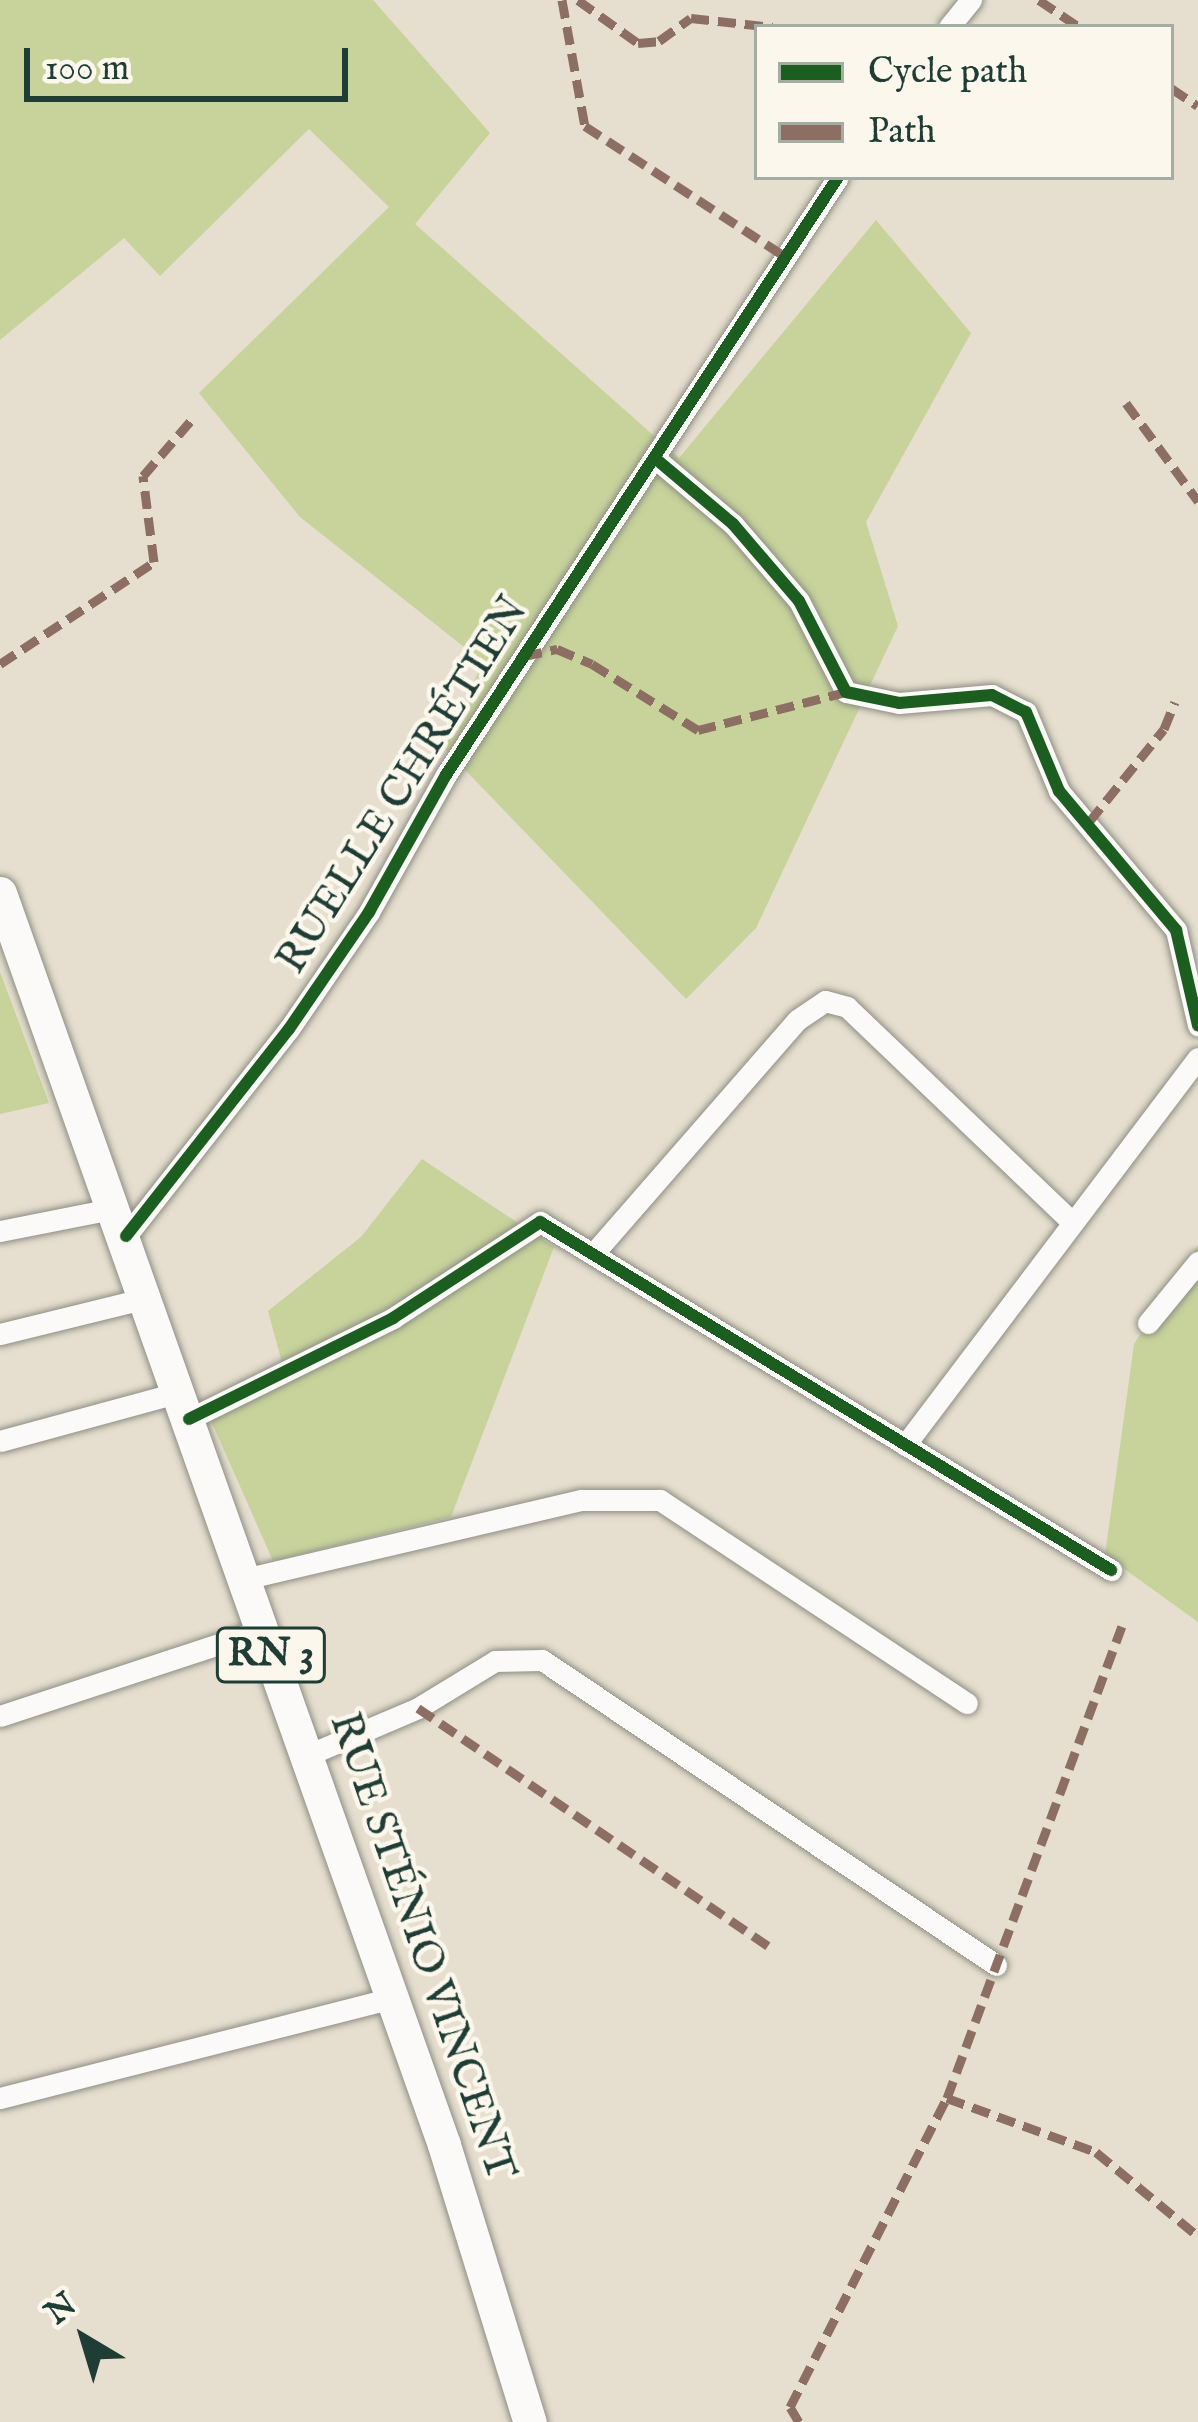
<!DOCTYPE html>
<html>
<head>
<meta charset="utf-8">
<style>
	body { margin:0 }
	#map { position:relative; width:1198px; height:2422px; overflow:hidden; background:#e6dece; font-family:"IM FELL English",serif }
	div>[style] { position:absolute }
	[style*='--x'] { left:calc(var(--x)*1px); top:calc(var(--y)*1px); width:calc(var(--w)*1px); rotate:calc(var(--a)*1deg) }
	.green>* { inset:0; background:#c7d39b }
	.roads { filter:drop-shadow(0 0 3px #8e8f85) drop-shadow(0 0 3px #8e8f85) }
	.street>* { height:21px; margin:-10.5px; padding:0 10.5px; transform-origin:10.5px; border-radius:10.5px; background:#fbfaf8 }
	.primary>* { height:33px; margin:-16.5px; padding:0 16.5px; transform-origin:16.5px; border-radius:16.5px; background:#fbfaf8 }
	.quiet>* { height:9px; margin-top:-4.5px; transform-origin:0; background:repeating-linear-gradient(90deg,#8d6e63 0 18px,transparent 0 27px) }
	.cycleway>* { height:12px; margin:-6px; padding:0 6px; transform-origin:6px; border-radius:6px; background:#1b5e20 }
	span { translate:-50% -50%; white-space:nowrap; text-align:center; line-height:1.15; -webkit-text-stroke:9px #fbf7ec; paint-order:stroke }
	.shield-label span { padding:3px 9px; background:#fbf7ec; border:3px solid; border-radius:9px; -webkit-text-stroke-width:0 }
	.shield-label { font-size:39px; color:#1f3d34; font-weight:700 }
	.street-label { font-size:42px; color:#1f3d34 }
	.legend { position:absolute; left:754px; top:24px; width:420px; height:156px; box-sizing:border-box; background:#fbf7ec; border:3px solid #a3ada2; margin:0; padding:15px 21px; list-style:none; font-size:36px; color:#1f3d34 }
	.legend li { display:flex; align-items:center; gap:24px; height:60px }
	.legend b { width:60px; border:3px solid #a3ada2 }
	.north { position:absolute; left:24px; top:2278px; width:120px; height:120px; -webkit-text-stroke:9px #fbf7ec; paint-order:stroke; rotate:322deg; font-size:33px; font-weight:700; line-height:48px; text-align:center; color:#1f3d34 }
	.north::after { content:''; display:block; margin:auto; width:42px; height:54px; background:#1f3d34; clip-path:polygon(50% 0,100% 100%,50% 72%,0 100%) }
	.scale { position:absolute; left:24px; top:48px; width:324px; height:54px; box-sizing:border-box; border:6px solid #1f3d34; border-top:0; padding-left:15px; font-size:36px; line-height:42px; white-space:nowrap; color:#1f3d34; -webkit-text-stroke:9px #fbf7ec; paint-order:stroke }
</style>
</head>
<body>
<div id="map">
	<div class="green">
		<i style="clip-path:polygon(0 0,373px 0,490px 133px,415px 224px,679px 458px,876px 220px,971px 333px,866px 522px,898px 626px,756px 928px,686px 999px,443px 747px,483px 662px,300px 517px,199px 393px,389px 207px,309px 129px,160px 276px,124px 238px,0 340px)"></i>
		<i style="clip-path:polygon(0 972px,49px 1103px,0 1114px)"></i>
		<i style="clip-path:polygon(422px 1159px,554px 1247px,451px 1517px,273px 1561px,205px 1407px,284px 1370px,268px 1311px,361px 1237px)"></i>
		<i style="clip-path:polygon(1198px 1245px,1198px 1622px,1105px 1555px,1134px 1344px)"></i>
	</div>
	<div class="roads">
		<div class="street">
			<i style="--x:949;--y:27;--w:35;--a:-51"></i>
			<i style="--x:656;--y:459;--w:101;--a:40.2"></i>
			<i style="--x:733;--y:524;--w:101;--a:49.4"></i>
			<i style="--x:799;--y:601;--w:102;--a:62.7"></i>
			<i style="--x:846;--y:692;--w:54;--a:11.7"></i>
			<i style="--x:899;--y:703;--w:93;--a:-4.9"></i>
			<i style="--x:992;--y:695;--w:38;--a:27"></i>
			<i style="--x:1026;--y:712;--w:86;--a:67.3"></i>
			<i style="--x:1059;--y:791;--w:182;--a:49.9"></i>
			<i style="--x:1176;--y:930;--w:98;--a:77"></i>
			<i style="--x:0;--y:1231;--w:118;--a:-11.2"></i>
			<i style="--x:126;--y:1236;--w:263;--a:-51.8"></i>
			<i style="--x:289;--y:1029;--w:142;--a:-55.6"></i>
			<i style="--x:369;--y:912;--w:157;--a:-60.7"></i>
			<i style="--x:446;--y:775;--w:715;--a:-56.75"></i>
			<i style="--x:593;--y:1254;--w:310;--a:-48.9"></i>
			<i style="--x:797;--y:1020;--w:34;--a:-34"></i>
			<i style="--x:825;--y:1001;--w:23;--a:15"></i>
			<i style="--x:847;--y:1007;--w:308;--a:43.7"></i>
			<i style="--x:1148;--y:1323;--w:79;--a:-50.7"></i>
			<i style="--x:0;--y:1334;--w:151;--a:-13.8"></i>
			<i style="--x:189;--y:1419;--w:228;--a:-26.3"></i>
			<i style="--x:393;--y:1318;--w:176;--a:-33.1"></i>
			<i style="--x:540;--y:1222;--w:669;--a:31.36"></i>
			<i style="--x:0;--y:1441;--w:187;--a:-15.2"></i>
			<i style="--x:905;--y:1445;--w:485;--a:-52.9"></i>
			<i style="--x:244;--y:1579;--w:347;--a:-13.2"></i>
			<i style="--x:582;--y:1500;--w:78;--a:0"></i>
			<i style="--x:660;--y:1500;--w:368;--a:33.5"></i>
			<i style="--x:0;--y:1716;--w:276;--a:-18.2"></i>
			<i style="--x:308;--y:1755;--w:120;--a:-23.1"></i>
			<i style="--x:418;--y:1708;--w:90;--a:-31.4"></i>
			<i style="--x:495;--y:1661;--w:47;--a:-1.2"></i>
			<i style="--x:542;--y:1660;--w:547;--a:33.89"></i>
			<i style="--x:0;--y:2098;--w:406;--a:-14.3"></i>
		</div>
		<div class="primary">
			<i style="--x:0;--y:893;--w:1328;--a:70.47"></i>
			<i style="--x:444;--y:2145;--w:290;--a:72.8"></i>
		</div>
	</div>
	<div class="quiet">
		<i style="--x:562;--y:0;--w:128;--a:79.7"></i>
		<i style="--x:585;--y:126;--w:236;--a:33.1"></i>
		<i style="--x:578;--y:0;--w:74;--a:35.6"></i>
		<i style="--x:638;--y:43;--w:21;--a:-5"></i>
		<i style="--x:659;--y:41;--w:39;--a:-36"></i>
		<i style="--x:691;--y:18;--w:82;--a:6.3"></i>
		<i style="--x:1039;--y:0;--w:48;--a:34"></i>
		<i style="--x:1171;--y:88;--w:32;--a:34"></i>
		<i style="--x:1126;--y:403;--w:122;--a:53.7"></i>
		<i style="--x:524;--y:656;--w:34;--a:-12"></i>
		<i style="--x:557;--y:649;--w:38;--a:23"></i>
		<i style="--x:592;--y:664;--w:125;--a:31.9"></i>
		<i style="--x:698;--y:730;--w:153;--a:-14.4"></i>
		<i style="--x:0;--y:664;--w:185;--a:-33.5"></i>
		<i style="--x:154;--y:562;--w:87;--a:-97.3"></i>
		<i style="--x:143;--y:476;--w:78;--a:-49.2"></i>
		<i style="--x:1089;--y:822;--w:119;--a:-51.1"></i>
		<i style="--x:1164;--y:729;--w:29;--a:-68"></i>
		<i style="--x:418;--y:1708;--w:428;--a:34.2"></i>
		<i style="--x:947;--y:2098;--w:158;--a:19.9"></i>
		<i style="--x:1096;--y:2152;--w:132;--a:39.5"></i>
		<i style="--x:799;--y:2422;--w:17;--a:-121"></i>
		<i style="--x:790;--y:2407;--w:347;--a:-63.1"></i>
		<i style="--x:947;--y:2098;--w:503;--a:-69.66"></i>
	</div>
	<div class="cycleway">
		<i style="--x:656;--y:459;--w:101;--a:40.2"></i>
		<i style="--x:733;--y:524;--w:101;--a:49.4"></i>
		<i style="--x:799;--y:601;--w:102;--a:62.7"></i>
		<i style="--x:846;--y:692;--w:54;--a:11.7"></i>
		<i style="--x:899;--y:703;--w:93;--a:-4.9"></i>
		<i style="--x:992;--y:695;--w:38;--a:27"></i>
		<i style="--x:1026;--y:712;--w:86;--a:67.3"></i>
		<i style="--x:1059;--y:791;--w:182;--a:49.9"></i>
		<i style="--x:1176;--y:930;--w:98;--a:77"></i>
		<i style="--x:126;--y:1236;--w:263;--a:-51.8"></i>
		<i style="--x:289;--y:1029;--w:142;--a:-55.6"></i>
		<i style="--x:369;--y:912;--w:157;--a:-60.7"></i>
		<i style="--x:446;--y:775;--w:715;--a:-56.75"></i>
		<i style="--x:189;--y:1419;--w:228;--a:-26.3"></i>
		<i style="--x:393;--y:1318;--w:176;--a:-33.1"></i>
		<i style="--x:540;--y:1222;--w:669;--a:31.36"></i>
	</div>
	<div class="shield-label">
		<span style="left:271px;top:1655px">RN 3</span>
	</div>
	<div class="street-label">
		<span style="left:404px;top:786px;rotate:-58deg">RUELLE CHRÉTIEN</span>
		<span style="left:421px;top:1947px;rotate:71deg">RUE STÉNIO VINCENT</span>
	</div>
	<ul class="legend">
	<li><b style="height:15px;background:#1b5e20"></b>Cycle path</li>
	<li><b style="height:15px;background:#8d6e63"></b>Path</li>
	</ul>
	<div class="north">N</div>
	<div class="scale">100 m</div>
</div>
</body>
</html>
